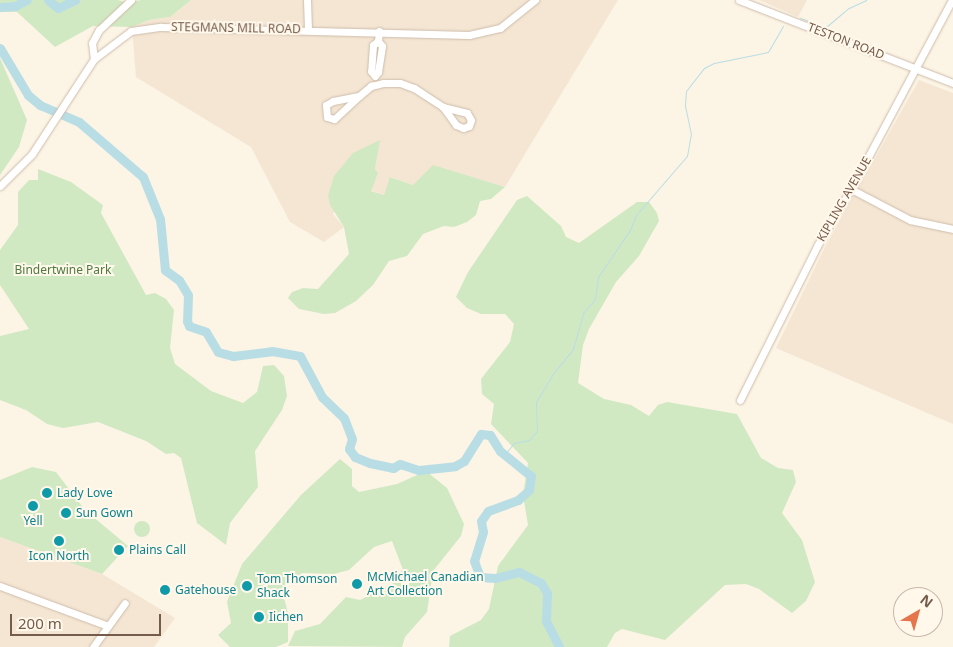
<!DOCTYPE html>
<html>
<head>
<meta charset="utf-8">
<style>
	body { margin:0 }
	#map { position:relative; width:953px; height:647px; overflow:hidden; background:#fcf4e5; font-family:"Noto Sans",sans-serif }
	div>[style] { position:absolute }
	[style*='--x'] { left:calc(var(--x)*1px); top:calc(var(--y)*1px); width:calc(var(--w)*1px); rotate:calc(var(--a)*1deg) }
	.residential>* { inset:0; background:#f4e6d3 }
	.green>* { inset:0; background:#d1e9c3 }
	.round { border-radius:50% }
	.stream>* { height:1px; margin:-0.5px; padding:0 0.5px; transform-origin:0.5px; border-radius:0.5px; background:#b9dde5 }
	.river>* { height:9px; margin:-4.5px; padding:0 4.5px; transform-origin:4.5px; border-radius:4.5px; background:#b9dde5 }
	.roads { filter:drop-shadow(0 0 1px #cebcab) drop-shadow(0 0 1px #cebcab) }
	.minor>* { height:7px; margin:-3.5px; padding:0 3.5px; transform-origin:3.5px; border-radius:3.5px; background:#fff }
	.dots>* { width:14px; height:14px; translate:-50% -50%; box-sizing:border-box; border:2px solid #fff8eb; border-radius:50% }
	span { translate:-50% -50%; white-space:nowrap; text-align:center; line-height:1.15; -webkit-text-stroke:4px #fff8eb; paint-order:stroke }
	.street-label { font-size:12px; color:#755b4a }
	.park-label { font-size:12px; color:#507a42 }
	.culture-label { font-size:12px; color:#0d838f }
	.left { translate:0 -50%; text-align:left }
	.north { position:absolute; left:893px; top:587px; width:50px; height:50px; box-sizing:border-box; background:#fff8eb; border:1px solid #c8b9ab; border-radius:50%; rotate:38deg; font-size:14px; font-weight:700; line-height:20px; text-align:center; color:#755b4a }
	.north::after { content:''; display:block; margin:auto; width:18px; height:22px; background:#e5754b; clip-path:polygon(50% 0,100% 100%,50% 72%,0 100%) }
	.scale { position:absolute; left:10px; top:614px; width:151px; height:22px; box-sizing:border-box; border:2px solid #755b4a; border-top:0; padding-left:6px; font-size:15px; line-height:18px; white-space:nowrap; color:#755b4a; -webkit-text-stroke:4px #fff8eb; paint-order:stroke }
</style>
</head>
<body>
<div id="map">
	<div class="residential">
		<i style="clip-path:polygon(191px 0,618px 0,505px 187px,471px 177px,413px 185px,391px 177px,384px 195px,370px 190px,378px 173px,375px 169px,377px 157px,333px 214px,344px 227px,324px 242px,290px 222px,251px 147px,136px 77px,132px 27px,149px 20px,170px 17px)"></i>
		<i style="clip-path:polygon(759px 0,807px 0,798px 17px)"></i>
		<i style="clip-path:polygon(919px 80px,953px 93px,953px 424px,776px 348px,824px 249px)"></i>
		<i style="clip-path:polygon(0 537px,102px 574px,175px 618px,154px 647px,0 647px)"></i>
	</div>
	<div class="green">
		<i style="clip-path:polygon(0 0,118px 0,128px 3px,141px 0,191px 0,170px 17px,149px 20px,132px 27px,93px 26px,55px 47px,17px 12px,0 12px)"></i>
		<i style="clip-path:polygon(0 58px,27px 120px,19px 147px,0 175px)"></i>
		<i style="clip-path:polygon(380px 140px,375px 169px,378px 173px,371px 191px,384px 195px,390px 177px,413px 185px,433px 165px,505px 187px,491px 199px,480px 201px,476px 215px,467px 222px,454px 227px,444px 226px,423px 234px,407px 256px,389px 261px,373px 285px,356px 301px,335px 313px,324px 314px,299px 309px,288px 298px,292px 292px,303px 288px,318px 289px,349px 254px,344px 227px,330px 205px,328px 195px,334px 176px,353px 153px)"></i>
		<i style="clip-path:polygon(38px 169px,71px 182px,103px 205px,101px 213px,146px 295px,155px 293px,166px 299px,174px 310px,170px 348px,175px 364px,211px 391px,243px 403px,257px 392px,263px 366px,274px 365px,284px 376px,287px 396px,282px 410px,255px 451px,258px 487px,230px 523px,226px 545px,197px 523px,181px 458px,174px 453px,166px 454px,146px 441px,98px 422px,63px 428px,47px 424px,26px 410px,0 400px,0 336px,29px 329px,0 285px,0 250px,18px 225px,18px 192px,29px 180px,38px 180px)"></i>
		<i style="clip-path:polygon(527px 196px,561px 226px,566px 237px,579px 243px,637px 202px,649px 202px,657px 213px,659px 221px,639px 256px,616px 282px,589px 329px,583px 345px,578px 383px,604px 399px,631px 405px,649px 416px,658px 405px,667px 402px,737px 414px,761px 458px,778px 468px,793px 470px,796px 482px,782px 513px,802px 540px,815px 582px,806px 601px,792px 613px,759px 589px,746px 584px,725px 585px,665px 640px,622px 629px,615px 633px,607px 647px,449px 647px,450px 636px,481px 620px,489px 609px,498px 566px,528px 525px,523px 495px,528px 463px,491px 424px,494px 404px,482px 394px,481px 379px,510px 342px,514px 324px,505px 314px,481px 314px,467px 308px,456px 297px,468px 272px,517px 200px)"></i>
		<i style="clip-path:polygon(340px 459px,352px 469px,352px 486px,359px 492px,397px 484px,426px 471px,447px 488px,464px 524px,461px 536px,433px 571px,427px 612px,405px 637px,402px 647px,288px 646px,295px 631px,320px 624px,346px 597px,360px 600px,400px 580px,399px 573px,403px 570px,392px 541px,374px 547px,349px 570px,334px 574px,302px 573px,278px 591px,285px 601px,288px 614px,288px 642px,276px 647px,230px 647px,218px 635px,231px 623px,227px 602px,242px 564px,301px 495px)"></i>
		<i style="clip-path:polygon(32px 467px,56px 472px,85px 510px,128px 546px,102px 574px,0 537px,0 480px)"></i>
		<i class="round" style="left:134px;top:521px;width:16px;height:16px"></i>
	</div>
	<div class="stream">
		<i style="--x:800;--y:18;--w:28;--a:19"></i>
		<i style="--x:826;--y:27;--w:30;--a:-40"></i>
		<i style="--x:849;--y:8;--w:19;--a:-25"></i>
		<i style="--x:504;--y:455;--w:16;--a:-50"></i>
		<i style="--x:514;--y:443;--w:15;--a:-11"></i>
		<i style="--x:529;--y:440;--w:12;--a:-48"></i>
		<i style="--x:537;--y:431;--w:29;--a:-92"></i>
		<i style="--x:536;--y:402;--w:31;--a:-59"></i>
		<i style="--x:552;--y:375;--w:33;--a:-51"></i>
		<i style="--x:573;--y:349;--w:37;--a:-74"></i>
		<i style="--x:583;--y:313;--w:18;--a:-49"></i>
		<i style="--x:595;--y:299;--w:22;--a:-82"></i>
		<i style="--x:598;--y:277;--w:57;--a:-55.8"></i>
		<i style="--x:630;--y:230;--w:16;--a:-68"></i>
		<i style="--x:636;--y:215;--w:78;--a:-49.2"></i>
		<i style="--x:687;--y:156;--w:22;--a:-80"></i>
		<i style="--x:691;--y:134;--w:30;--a:-102"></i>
		<i style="--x:685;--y:105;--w:14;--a:-86"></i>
		<i style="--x:686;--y:91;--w:29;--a:-52"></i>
		<i style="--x:704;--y:68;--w:11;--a:-27"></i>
		<i style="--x:714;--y:63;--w:55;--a:-11.5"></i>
		<i style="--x:768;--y:52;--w:30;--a:-60"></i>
	</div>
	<div class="river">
		<i style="--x:48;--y:0;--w:13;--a:39"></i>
		<i style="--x:58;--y:8;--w:19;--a:-25"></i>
		<i style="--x:0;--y:7;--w:15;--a:-4"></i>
		<i style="--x:15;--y:6;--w:13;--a:-27"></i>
		<i style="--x:0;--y:48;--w:55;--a:59.2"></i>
		<i style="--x:28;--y:95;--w:16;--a:40"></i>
		<i style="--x:40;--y:105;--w:43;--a:23.6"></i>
		<i style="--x:79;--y:122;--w:84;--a:40.7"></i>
		<i style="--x:143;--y:177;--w:45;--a:68"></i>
		<i style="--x:160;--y:219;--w:51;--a:84.4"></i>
		<i style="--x:165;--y:270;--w:17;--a:36"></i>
		<i style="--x:179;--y:280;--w:17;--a:59"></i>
		<i style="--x:188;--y:295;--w:26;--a:92"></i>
		<i style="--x:187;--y:321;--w:5;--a:68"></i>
		<i style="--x:189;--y:326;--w:18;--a:19"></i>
		<i style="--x:206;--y:332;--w:23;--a:59"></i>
		<i style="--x:218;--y:352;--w:16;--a:15"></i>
		<i style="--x:233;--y:356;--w:39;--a:-7"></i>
		<i style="--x:272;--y:351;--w:28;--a:10"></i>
		<i style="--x:300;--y:356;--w:47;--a:61.8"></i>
		<i style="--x:322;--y:397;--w:30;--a:44"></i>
		<i style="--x:344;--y:418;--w:22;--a:69"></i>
		<i style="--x:352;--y:439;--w:10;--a:107"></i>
		<i style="--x:349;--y:449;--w:10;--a:53"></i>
		<i style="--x:355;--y:457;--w:16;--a:22"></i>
		<i style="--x:370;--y:463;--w:24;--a:12"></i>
		<i style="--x:393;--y:468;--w:8;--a:-30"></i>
		<i style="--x:400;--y:464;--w:20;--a:18"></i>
		<i style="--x:419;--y:470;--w:36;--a:-6"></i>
		<i style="--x:455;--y:466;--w:10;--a:-29"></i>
		<i style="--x:464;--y:461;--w:32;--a:-58"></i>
		<i style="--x:481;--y:434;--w:9;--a:6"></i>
		<i style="--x:490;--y:435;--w:19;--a:58"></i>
		<i style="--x:500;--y:451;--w:40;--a:39"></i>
		<i style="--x:531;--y:476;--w:14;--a:98"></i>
		<i style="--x:529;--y:490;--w:15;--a:138"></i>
		<i style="--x:518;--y:500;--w:32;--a:160"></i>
		<i style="--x:488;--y:511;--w:12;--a:125"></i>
		<i style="--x:481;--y:521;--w:11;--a:80"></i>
		<i style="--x:483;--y:532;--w:30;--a:107"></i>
		<i style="--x:474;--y:561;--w:17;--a:69"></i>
		<i style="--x:480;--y:577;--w:15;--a:4"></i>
		<i style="--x:495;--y:578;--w:25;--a:-14"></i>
		<i style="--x:519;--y:572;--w:25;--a:27"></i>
		<i style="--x:541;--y:583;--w:12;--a:59"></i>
		<i style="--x:547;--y:593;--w:28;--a:92"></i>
		<i style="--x:546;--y:621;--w:29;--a:63"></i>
	</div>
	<div class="roads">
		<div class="minor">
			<i style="--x:307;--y:0;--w:30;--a:88"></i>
			<i style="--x:739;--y:0;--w:230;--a:21.2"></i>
			<i style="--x:378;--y:41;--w:6;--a:141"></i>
			<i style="--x:373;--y:45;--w:26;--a:94"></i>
			<i style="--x:371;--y:71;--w:6;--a:51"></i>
			<i style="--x:375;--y:76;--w:5;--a:-53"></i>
			<i style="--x:378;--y:72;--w:26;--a:-81"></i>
			<i style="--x:382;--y:46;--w:6;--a:-129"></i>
			<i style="--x:378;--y:41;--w:10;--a:-84"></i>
			<i style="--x:94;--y:59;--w:16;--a:-97"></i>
			<i style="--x:92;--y:43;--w:15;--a:-62"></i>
			<i style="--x:99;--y:30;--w:44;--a:-43.2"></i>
			<i style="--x:359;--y:96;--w:34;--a:137"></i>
			<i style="--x:334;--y:119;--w:7;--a:-164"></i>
			<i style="--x:327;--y:117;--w:12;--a:-95"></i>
			<i style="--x:326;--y:105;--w:8;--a:-30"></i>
			<i style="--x:333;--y:101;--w:26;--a:-11"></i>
			<i style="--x:359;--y:96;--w:16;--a:-40"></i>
			<i style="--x:371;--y:86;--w:12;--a:-14"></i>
			<i style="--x:383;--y:83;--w:17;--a:0"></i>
			<i style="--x:400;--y:83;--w:15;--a:20"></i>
			<i style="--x:414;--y:88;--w:35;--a:33"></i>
			<i style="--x:443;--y:107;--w:22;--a:54"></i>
			<i style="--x:456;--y:125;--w:8;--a:23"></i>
			<i style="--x:463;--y:128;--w:6;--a:-18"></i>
			<i style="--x:469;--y:126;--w:6;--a:-72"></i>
			<i style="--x:471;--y:120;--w:8;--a:-120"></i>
			<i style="--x:467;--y:113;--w:25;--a:-166"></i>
			<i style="--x:0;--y:186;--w:45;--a:-45"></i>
			<i style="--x:32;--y:154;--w:113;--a:-56.9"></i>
			<i style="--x:94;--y:59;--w:46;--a:-37.1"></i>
			<i style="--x:131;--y:31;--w:30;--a:-8"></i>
			<i style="--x:161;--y:27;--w:308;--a:1.5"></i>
			<i style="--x:469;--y:35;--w:32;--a:-13"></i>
			<i style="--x:500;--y:28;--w:45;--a:-38.7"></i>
			<i style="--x:851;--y:189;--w:67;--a:27.7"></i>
			<i style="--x:910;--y:220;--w:44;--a:11.8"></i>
			<i style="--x:740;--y:400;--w:172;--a:-63.4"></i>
			<i style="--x:817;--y:246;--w:66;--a:-59.2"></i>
			<i style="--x:851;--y:189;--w:214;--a:-61.9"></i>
			<i style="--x:0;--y:586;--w:115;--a:20.3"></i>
			<i style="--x:93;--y:647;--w:54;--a:-54"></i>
		</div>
	</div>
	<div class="dots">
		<i style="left:47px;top:493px;background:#0f9aa8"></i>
		<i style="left:33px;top:506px;background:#0f9aa8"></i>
		<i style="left:66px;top:513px;background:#0f9aa8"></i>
		<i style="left:59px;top:541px;background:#0f9aa8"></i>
		<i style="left:119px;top:550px;background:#0f9aa8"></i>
		<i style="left:357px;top:584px;background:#0f9aa8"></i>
		<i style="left:247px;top:586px;background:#0f9aa8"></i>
		<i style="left:165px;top:590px;background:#0f9aa8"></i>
		<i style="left:259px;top:617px;background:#0f9aa8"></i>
	</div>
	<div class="street-label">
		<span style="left:236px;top:28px;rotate:1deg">STEGMANS MILL ROAD</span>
		<span style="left:846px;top:41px;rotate:21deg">TESTON ROAD</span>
		<span style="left:844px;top:199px;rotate:-60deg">KIPLING AVENUE</span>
	</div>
	<div class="park-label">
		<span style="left:63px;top:270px">Bindertwine Park</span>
	</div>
	<div class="culture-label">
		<span class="left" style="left:57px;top:493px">Lady Love</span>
		<span class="left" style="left:76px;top:513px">Sun Gown</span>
		<span style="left:33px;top:521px">Yell</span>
		<span class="left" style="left:129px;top:550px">Plains Call</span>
		<span style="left:59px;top:556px">Icon North</span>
		<span class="left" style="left:367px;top:584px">McMichael Canadian<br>Art Collection</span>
		<span class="left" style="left:257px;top:586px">Tom Thomson<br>Shack</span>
		<span class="left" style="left:175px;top:590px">Gatehouse</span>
		<span class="left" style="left:269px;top:617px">Iichen</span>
	</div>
	<div class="north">N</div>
	<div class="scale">200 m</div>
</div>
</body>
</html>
